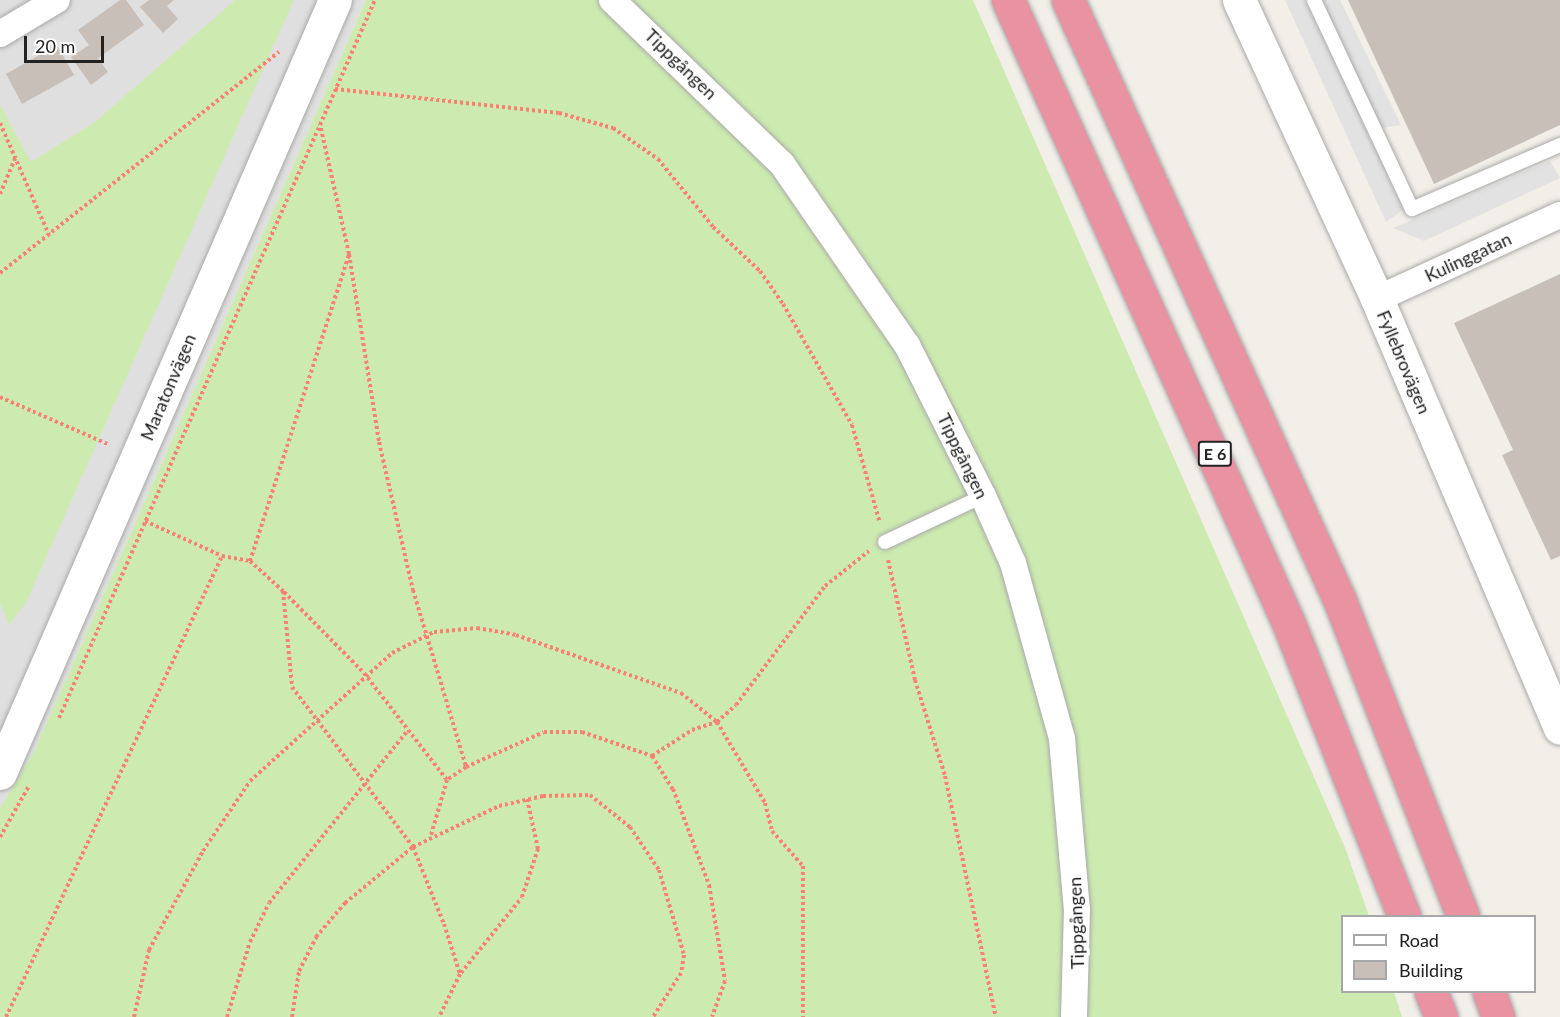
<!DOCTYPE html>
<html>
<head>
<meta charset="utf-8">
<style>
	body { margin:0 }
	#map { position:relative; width:1560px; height:1017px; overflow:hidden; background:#f2efe9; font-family:Lato,sans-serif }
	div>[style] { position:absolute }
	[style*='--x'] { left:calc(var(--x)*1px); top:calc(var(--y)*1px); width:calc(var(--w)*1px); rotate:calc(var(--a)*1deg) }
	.residential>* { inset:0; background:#e0dfdf }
	.grass>* { inset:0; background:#cdebb0 }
	.parking>* { inset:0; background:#e2e2e2 }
	.building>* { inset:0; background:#c7bfb8 }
	.path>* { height:4px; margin-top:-2px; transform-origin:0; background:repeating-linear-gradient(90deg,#fa8072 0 3px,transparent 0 6px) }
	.roads { filter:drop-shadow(0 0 2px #a9a9a9) drop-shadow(0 0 2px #a9a9a9) }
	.service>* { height:14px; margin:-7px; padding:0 7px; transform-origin:7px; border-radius:7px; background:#fff }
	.minor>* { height:26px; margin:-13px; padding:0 13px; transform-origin:13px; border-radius:13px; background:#fff }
	.tertiary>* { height:33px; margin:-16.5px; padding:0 16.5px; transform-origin:16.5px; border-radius:16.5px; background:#fff }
	.motorway>* { height:33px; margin:-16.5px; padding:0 16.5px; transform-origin:16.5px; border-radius:16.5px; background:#e892a2 }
	span { translate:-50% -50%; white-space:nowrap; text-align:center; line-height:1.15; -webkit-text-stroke:6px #fff; paint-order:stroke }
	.shield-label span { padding:2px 4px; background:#fff; border:2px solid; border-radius:4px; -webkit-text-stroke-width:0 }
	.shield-label { font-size:16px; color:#222; font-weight:700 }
	.street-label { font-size:18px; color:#222 }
	.legend { position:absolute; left:1341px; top:915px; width:195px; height:78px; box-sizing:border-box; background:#fff; border:2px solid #a7a7a7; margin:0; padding:8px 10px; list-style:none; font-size:18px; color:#222 }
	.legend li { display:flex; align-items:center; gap:12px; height:30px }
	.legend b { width:30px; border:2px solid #a7a7a7 }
	.scale { position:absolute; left:24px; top:36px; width:80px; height:27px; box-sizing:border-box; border:3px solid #222; border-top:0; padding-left:8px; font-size:18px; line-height:21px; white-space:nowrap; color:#222; -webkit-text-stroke:4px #fff; paint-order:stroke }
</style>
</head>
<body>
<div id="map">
	<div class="residential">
		<i style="clip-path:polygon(0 0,366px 0,34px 752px,0 808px)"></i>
	</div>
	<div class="grass">
		<i style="clip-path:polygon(235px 0,294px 0,26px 603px,9px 625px,0 603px,0 104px,31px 162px,95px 122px)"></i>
		<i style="clip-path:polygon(366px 0,973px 0,1346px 850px,1369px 916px,1342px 916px,1342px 992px,1394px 992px,1402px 1017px,0 1017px,0 808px,34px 752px)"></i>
	</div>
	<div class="parking">
		<i style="clip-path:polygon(1285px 0,1305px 0,1404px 209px,1386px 222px)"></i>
		<i style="clip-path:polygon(1320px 0,1340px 0,1401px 125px,1382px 128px)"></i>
		<i style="clip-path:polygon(1550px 161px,1560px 178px,1424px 241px,1393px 228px)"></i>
	</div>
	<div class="building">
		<i style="clip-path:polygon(120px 0,126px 0,144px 25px,98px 58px,108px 72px,91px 85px,71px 57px,89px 45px,78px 30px)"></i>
		<i style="clip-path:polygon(149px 0,174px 0,167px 6px,178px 19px,163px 33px,140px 7px)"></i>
		<i style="clip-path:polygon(1348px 0,1560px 0,1560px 125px,1434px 184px)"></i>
		<i style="clip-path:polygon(57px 45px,74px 75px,22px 104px,6px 74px)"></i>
		<i style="clip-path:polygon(1560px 274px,1560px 556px,1551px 560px,1502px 455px,1513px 450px,1454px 323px)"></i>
	</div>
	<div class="path">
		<i style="--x:335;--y:89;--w:225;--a:6.1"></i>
		<i style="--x:559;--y:113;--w:56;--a:15.5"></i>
		<i style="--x:613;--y:128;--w:55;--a:34.6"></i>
		<i style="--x:658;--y:159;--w:87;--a:51"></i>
		<i style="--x:713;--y:227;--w:64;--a:43.1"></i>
		<i style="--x:760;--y:271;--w:40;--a:55.1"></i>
		<i style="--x:783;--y:304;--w:139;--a:60.3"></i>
		<i style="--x:852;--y:425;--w:102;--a:74.1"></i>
		<i style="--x:0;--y:123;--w:122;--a:66.4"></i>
		<i style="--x:0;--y:194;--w:39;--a:-67"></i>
		<i style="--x:349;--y:254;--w:190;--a:80.9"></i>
		<i style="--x:379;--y:442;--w:152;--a:77.1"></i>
		<i style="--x:413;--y:590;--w:185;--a:73.3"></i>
		<i style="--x:466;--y:767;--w:23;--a:146"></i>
		<i style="--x:0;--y:273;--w:356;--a:-38.4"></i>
		<i style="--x:0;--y:397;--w:120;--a:23.6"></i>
		<i style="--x:145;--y:521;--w:85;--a:24.4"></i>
		<i style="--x:222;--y:556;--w:28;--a:10"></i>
		<i style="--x:250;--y:561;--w:45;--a:42.3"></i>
		<i style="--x:283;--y:591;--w:96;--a:84.6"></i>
		<i style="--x:292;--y:687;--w:201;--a:52.9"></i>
		<i style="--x:413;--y:847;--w:83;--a:68.1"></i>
		<i style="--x:444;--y:924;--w:52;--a:72.3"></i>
		<i style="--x:460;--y:974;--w:48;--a:116"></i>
		<i style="--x:888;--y:560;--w:123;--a:77.3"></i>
		<i style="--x:915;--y:680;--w:101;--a:72.6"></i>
		<i style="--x:945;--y:776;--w:246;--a:78.1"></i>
		<i style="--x:250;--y:561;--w:323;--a:-72.1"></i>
		<i style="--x:349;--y:254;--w:133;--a:-102.6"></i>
		<i style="--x:284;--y:592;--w:114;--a:45.4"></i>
		<i style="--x:364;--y:673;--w:135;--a:52.2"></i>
		<i style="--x:447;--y:780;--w:57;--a:106.2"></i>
		<i style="--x:59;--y:718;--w:784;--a:-66.25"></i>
		<i style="--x:652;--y:756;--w:48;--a:-33"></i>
		<i style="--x:692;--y:730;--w:26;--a:-18"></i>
		<i style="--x:717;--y:722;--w:25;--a:-42"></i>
		<i style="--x:736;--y:705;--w:149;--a:-53.2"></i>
		<i style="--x:825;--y:586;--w:56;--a:-38.5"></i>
		<i style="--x:466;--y:767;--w:85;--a:-24.2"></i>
		<i style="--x:544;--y:732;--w:38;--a:0"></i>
		<i style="--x:582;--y:732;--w:74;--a:18.9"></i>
		<i style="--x:652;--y:756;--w:39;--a:58"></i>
		<i style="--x:673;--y:789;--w:103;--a:69.4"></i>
		<i style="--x:709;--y:885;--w:97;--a:80.5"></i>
		<i style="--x:725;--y:981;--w:38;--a:110"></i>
		<i style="--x:0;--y:837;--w:59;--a:-60.4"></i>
		<i style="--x:461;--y:973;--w:97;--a:-51.2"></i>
		<i style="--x:522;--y:897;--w:51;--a:-71.6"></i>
		<i style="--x:538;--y:849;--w:51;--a:-102.4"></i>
		<i style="--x:6;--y:1017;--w:509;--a:-64.89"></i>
		<i style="--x:134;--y:1017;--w:69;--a:-77.4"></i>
		<i style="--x:149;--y:950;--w:113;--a:-61.4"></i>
		<i style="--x:203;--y:851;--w:84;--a:-56.1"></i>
		<i style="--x:250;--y:781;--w:191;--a:-42"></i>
		<i style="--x:392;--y:653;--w:47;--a:-26.6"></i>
		<i style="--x:434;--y:632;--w:43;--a:-5.3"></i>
		<i style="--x:477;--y:628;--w:40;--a:10"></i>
		<i style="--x:516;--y:635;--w:175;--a:19.4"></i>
		<i style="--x:681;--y:693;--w:46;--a:38.9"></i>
		<i style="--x:717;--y:722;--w:94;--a:59.3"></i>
		<i style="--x:765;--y:803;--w:29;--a:76"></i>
		<i style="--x:772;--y:831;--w:47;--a:48.5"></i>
		<i style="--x:803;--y:866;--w:151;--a:90"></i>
		<i style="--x:227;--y:1017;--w:78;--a:-73"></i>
		<i style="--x:250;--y:942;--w:43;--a:-64"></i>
		<i style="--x:269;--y:903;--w:222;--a:-51.2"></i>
		<i style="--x:292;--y:1017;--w:47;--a:-81.3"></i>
		<i style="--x:299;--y:971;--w:38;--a:-63"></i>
		<i style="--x:316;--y:937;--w:45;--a:-49.5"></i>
		<i style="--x:345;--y:903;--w:88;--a:-39.5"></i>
		<i style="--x:413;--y:847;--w:95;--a:-25.5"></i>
		<i style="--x:499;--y:806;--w:45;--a:-12.8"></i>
		<i style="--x:543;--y:796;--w:47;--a:-1.2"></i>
		<i style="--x:590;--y:795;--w:51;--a:38.7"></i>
		<i style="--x:630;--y:827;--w:52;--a:56"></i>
		<i style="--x:659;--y:870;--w:89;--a:73.6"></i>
		<i style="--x:684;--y:955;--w:18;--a:99"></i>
		<i style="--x:681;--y:973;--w:52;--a:122.5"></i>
	</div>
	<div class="roads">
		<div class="service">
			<i style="--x:1314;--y:0;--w:231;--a:64.9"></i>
			<i style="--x:1412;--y:209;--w:161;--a:-23.4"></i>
			<i style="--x:885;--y:542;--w:108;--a:-25.1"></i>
		</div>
		<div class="minor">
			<i style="--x:612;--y:0;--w:236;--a:44"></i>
			<i style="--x:782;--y:164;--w:220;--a:55.4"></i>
			<i style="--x:907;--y:345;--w:169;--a:63.3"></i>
			<i style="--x:983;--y:496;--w:73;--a:65.9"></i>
			<i style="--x:1013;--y:563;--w:183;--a:74.4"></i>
			<i style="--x:1062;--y:739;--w:171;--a:85"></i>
			<i style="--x:1077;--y:909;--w:108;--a:91.6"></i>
			<i style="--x:0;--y:34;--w:66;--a:-30.8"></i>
			<i style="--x:1377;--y:299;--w:201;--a:-24.7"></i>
		</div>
		<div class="tertiary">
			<i style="--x:1239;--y:0;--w:329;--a:65.2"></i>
			<i style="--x:1377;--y:299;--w:466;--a:66.9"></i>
			<i style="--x:0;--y:773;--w:842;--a:-66.57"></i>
		</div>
		<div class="motorway">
			<i style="--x:1008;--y:0;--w:684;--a:65.76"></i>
			<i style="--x:1289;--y:624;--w:314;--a:68.5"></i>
			<i style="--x:1068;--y:0;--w:660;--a:65.65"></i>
			<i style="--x:1340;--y:601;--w:338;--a:68.7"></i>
			<i style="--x:1431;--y:992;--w:27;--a:68"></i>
			<i style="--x:1489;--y:992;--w:27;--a:70"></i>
		</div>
	</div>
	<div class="shield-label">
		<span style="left:1215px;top:454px">E 6</span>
	</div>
	<div class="street-label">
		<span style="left:681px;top:64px;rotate:44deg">Tippgången</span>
		<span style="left:1468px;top:257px;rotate:-25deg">Kulinggatan</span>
		<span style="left:1404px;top:362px;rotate:67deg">Fyllebrovägen</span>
		<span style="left:168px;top:387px;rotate:-67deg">Maratonvägen</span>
		<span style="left:963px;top:456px;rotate:64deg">Tippgången</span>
		<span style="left:1076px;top:923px;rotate:-92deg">Tippgången</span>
	</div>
	<ul class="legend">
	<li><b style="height:8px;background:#fff"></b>Road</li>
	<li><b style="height:16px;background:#c7bfb8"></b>Building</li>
	</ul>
	<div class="scale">20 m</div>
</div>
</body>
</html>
